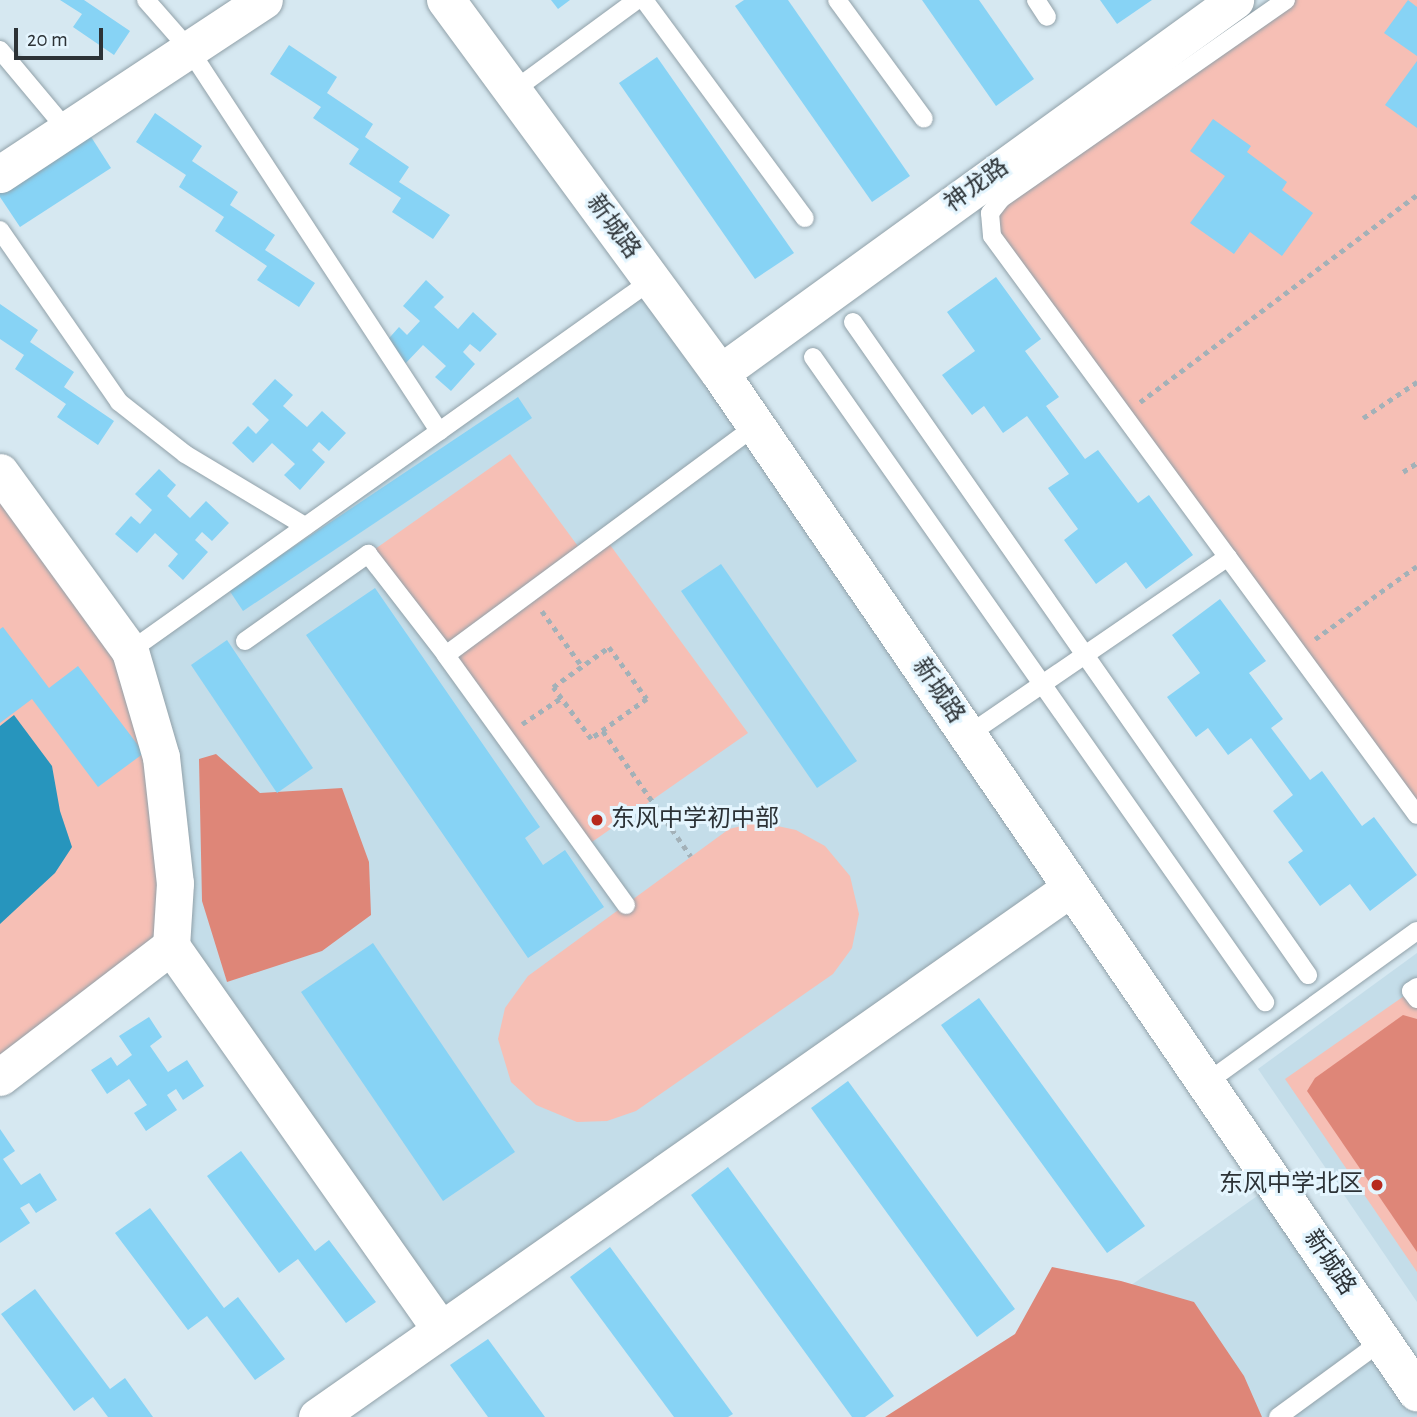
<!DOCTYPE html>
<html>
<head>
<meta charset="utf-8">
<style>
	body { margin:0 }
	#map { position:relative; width:1417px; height:1417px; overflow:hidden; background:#d6e8f1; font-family:"Alegreya Sans","Noto Sans SC",sans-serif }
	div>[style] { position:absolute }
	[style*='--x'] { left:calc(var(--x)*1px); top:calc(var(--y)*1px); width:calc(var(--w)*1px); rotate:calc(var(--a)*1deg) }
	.built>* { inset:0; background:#c4dde9 }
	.green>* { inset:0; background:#f6bfb5 }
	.forest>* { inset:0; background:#de8678 }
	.water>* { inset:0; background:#2795bd }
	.building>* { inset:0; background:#87d3f5 }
	.path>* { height:4.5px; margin-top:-2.25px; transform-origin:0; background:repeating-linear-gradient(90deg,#a3b1b8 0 5px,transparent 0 10px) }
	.roads { filter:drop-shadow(0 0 2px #91a1a9) drop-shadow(0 0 2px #91a1a9) }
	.lane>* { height:18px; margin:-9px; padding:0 9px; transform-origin:9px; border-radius:9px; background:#fff }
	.street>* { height:37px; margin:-18.5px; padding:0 18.5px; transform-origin:18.5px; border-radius:18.5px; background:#fff }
	.secondary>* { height:38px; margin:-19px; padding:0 19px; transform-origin:19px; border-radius:19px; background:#fff }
	.dots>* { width:19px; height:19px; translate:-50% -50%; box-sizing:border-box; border:4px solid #e4f5fe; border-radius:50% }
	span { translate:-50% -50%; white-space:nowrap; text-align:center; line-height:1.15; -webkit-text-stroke:6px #e4f5fe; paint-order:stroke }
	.street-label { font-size:24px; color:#2c3236 }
	.poi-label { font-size:24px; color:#2c3236 }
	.left { translate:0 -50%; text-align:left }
	.right { translate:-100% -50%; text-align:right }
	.scale { position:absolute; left:14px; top:28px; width:89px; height:32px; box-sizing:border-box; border:4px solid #2c3236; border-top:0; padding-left:9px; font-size:21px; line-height:24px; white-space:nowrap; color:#2c3236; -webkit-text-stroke:5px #e4f5fe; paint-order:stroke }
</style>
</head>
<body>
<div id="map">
	<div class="built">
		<i style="clip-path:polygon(652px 280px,1072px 887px,441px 1330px,171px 946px,130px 651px)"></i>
		<i style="clip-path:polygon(1417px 953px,1417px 1302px,1258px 1069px)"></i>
		<i style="clip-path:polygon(1274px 1184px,1417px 1392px,1417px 1417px,945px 1417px)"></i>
	</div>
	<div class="green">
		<i style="clip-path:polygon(1286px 0,1417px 0,1417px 815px,992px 236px,1001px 199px)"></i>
		<i style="clip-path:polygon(510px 454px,583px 553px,605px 538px,748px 733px,582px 849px,368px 554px)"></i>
		<i style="clip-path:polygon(0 472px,130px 651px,171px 946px,0 1077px)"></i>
		<i style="clip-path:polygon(758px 822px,796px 830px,825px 846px,850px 876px,859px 914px,852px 948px,833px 974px,636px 1111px,607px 1121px,577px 1122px,536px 1105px,511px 1082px,498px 1039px,505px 1008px,528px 976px,729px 829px)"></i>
		<i style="clip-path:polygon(1417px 987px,1417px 1272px,1285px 1079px)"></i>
	</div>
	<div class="forest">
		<i style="clip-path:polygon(216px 754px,260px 793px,342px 788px,369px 862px,371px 915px,322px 951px,227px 982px,202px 901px,199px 759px)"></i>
		<i style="clip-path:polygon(1403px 1015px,1417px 1019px,1417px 1252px,1307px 1091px,1315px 1078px)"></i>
		<i style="clip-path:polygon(1052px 1267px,1121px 1281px,1194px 1302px,1244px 1376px,1262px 1417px,885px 1417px,1015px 1334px)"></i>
	</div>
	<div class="water">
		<i style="clip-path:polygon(14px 715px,52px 766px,60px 811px,72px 847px,55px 873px,0 924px,0 726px)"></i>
	</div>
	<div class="building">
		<i style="clip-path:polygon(60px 0,84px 0,130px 31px,114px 55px,73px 27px,82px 14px)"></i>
		<i style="clip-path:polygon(551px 0,570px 0,558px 9px)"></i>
		<i style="clip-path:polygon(744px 0,788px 0,910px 176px,872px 202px,735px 6px)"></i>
		<i style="clip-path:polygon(922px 0,979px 0,1034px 79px,996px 106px)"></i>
		<i style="clip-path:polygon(1100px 0,1152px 0,1117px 24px)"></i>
		<i style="clip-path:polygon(1408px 0,1417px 7px,1417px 56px,1384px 33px)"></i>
		<i style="clip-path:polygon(289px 45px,337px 77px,327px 93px,373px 124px,365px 137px,409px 167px,399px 182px,450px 215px,433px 239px,392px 212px,401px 198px,349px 164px,359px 149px,313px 118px,321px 107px,270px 74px)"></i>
		<i style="clip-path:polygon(657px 57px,794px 253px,755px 279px,619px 83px)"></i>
		<i style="clip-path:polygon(1417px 61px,1417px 128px,1385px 105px)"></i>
		<i style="clip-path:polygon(155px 113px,202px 146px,192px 161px,238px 192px,230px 205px,275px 235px,265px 250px,315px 283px,299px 307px,257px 280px,267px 266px,215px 231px,224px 217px,179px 187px,186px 175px,136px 142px)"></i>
		<i style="clip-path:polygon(1213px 119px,1251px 146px,1247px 152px,1287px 182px,1282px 190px,1313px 213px,1282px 256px,1250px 232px,1234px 254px,1190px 223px,1225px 176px,1190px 151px)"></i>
		<i style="clip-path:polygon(86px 129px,111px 168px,20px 227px,0 197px,0 184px)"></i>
		<i style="clip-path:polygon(996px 277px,1041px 339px,1025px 351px,1059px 397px,1046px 406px,1085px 459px,1098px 450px,1138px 503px,1149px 495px,1193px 555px,1146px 589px,1126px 562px,1096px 584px,1064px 540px,1078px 529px,1048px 488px,1069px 474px,1027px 416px,1003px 433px,984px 406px,972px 415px,942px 375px,975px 351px,947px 312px)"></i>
		<i style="clip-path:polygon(426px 280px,444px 297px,434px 307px,458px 329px,473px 312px,497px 334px,480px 352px,470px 344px,463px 352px,475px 364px,451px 391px,435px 377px,446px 366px,423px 345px,404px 365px,383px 345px,399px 327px,407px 335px,420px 321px,403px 306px)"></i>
		<i style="clip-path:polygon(0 304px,38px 330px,30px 342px,74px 372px,64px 387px,114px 421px,98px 445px,57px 417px,66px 404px,15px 369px,24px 355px,0 339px)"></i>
		<i style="clip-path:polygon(275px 379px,293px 395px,283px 406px,307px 427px,322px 411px,346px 433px,329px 451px,319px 442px,312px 450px,325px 462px,300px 490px,284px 475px,295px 464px,272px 443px,253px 463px,232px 443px,248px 426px,256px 434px,269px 420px,252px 404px)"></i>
		<i style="clip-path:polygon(518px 397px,532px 418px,243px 611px,229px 590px)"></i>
		<i style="clip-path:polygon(159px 469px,176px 485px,167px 496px,190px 518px,206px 501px,229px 523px,212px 541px,202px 532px,195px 540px,208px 552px,183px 580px,168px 566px,178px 554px,155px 533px,137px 553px,115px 534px,131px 516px,140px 524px,152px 510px,135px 494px)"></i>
		<i style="clip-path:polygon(721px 564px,857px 761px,817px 788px,681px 591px)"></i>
		<i style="clip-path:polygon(375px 588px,540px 827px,525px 838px,543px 865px,565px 850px,604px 907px,528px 958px,306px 635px)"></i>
		<i style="clip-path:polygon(1220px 599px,1266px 661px,1249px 673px,1283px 719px,1271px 728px,1310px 780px,1322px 771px,1362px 826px,1374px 817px,1417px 875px,1370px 911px,1350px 884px,1320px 906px,1288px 862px,1303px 851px,1273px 811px,1293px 795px,1251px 738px,1228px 755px,1208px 728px,1196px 737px,1167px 697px,1200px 673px,1172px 635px)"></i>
		<i style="clip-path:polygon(3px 627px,49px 688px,78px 666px,144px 753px,98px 787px,32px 699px,0 723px,0 629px)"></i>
		<i style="clip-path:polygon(227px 640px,313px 768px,277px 793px,191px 665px)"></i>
		<i style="clip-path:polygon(373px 943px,515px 1152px,443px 1201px,301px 992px)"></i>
		<i style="clip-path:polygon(979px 998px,1145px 1226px,1107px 1253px,941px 1025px)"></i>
		<i style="clip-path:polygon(149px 1017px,162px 1037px,150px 1046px,168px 1072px,187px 1060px,204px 1086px,183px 1100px,176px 1089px,167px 1095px,177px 1110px,146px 1131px,134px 1113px,147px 1105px,129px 1079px,107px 1094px,91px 1070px,111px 1057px,117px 1066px,132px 1055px,119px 1036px)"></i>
		<i style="clip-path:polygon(848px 1081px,1015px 1309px,977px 1337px,811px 1108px)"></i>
		<i style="clip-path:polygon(0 1129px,15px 1151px,3px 1159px,21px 1185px,40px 1173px,57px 1200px,36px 1213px,29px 1203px,20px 1208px,30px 1223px,0 1243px)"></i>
		<i style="clip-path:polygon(241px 1151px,315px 1251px,329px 1240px,376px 1302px,346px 1323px,298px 1259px,279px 1273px,207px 1176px)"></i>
		<i style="clip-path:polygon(728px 1167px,894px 1396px,865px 1417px,852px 1417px,691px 1195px)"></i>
		<i style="clip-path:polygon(150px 1208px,224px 1308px,238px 1297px,285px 1359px,255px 1380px,207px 1316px,188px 1330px,115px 1233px)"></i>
		<i style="clip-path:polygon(610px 1247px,733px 1414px,728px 1417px,674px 1417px,570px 1277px)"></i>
		<i style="clip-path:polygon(35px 1289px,110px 1389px,125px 1378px,153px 1417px,108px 1417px,93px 1397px,74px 1411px,1px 1314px)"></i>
		<i style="clip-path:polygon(488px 1339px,545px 1417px,488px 1417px,450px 1365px)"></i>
	</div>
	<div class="path">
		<i style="--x:1140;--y:402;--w:346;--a:-36.8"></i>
		<i style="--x:1363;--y:418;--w:65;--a:-33.7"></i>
		<i style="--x:1403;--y:472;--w:17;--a:-33"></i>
		<i style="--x:542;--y:611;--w:68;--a:54"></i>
		<i style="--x:1315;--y:639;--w:125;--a:-35.6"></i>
		<i style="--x:609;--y:647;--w:64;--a:53.8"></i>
		<i style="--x:647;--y:699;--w:69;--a:144.5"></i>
		<i style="--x:591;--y:739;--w:64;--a:-126.2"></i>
		<i style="--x:553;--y:687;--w:69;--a:-35.5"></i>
		<i style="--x:522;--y:724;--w:47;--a:-33.7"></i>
		<i style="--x:603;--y:731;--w:153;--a:54.9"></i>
	</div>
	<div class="roads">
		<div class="lane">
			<i style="--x:146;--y:0;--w:65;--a:48.7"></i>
			<i style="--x:189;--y:49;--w:457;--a:56.8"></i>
			<i style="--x:644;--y:0;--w:271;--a:53.6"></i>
			<i style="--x:837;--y:0;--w:147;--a:53.8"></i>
			<i style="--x:1036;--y:0;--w:20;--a:57"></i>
			<i style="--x:1286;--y:0;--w:348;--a:145.1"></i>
			<i style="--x:1001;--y:199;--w:18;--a:128"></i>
			<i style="--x:990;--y:213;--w:23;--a:85"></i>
			<i style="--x:992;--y:236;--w:718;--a:53.72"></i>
			<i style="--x:0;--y:50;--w:104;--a:50.1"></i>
			<i style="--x:513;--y:91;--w:154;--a:-36.3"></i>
			<i style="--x:0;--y:230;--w:209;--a:55.3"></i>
			<i style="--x:119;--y:402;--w:84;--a:38.2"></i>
			<i style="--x:185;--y:454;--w:140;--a:31"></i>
			<i style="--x:853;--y:322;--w:796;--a:55.13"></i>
			<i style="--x:813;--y:357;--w:788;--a:54.98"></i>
			<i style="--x:245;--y:641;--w:151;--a:-35.3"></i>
			<i style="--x:368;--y:554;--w:128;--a:52.3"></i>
			<i style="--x:130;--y:651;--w:640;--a:-35.4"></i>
			<i style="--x:968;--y:735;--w:315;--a:-34.4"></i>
			<i style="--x:626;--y:905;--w:308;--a:-125.8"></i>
			<i style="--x:446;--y:655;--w:385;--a:-36.5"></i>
			<i style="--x:1417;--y:987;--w:7;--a:146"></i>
			<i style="--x:1411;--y:991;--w:10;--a:53"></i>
			<i style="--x:1206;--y:1083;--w:260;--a:-35.8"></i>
			<i style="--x:1278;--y:1417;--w:129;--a:-36.2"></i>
		</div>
		<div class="street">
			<i style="--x:0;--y:174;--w:316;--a:-33.4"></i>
			<i style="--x:720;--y:373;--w:636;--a:-35.91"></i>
			<i style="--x:0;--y:472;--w:221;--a:54"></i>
			<i style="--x:130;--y:651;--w:110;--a:73.7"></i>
			<i style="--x:161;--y:757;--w:127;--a:83.7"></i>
			<i style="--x:175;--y:883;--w:63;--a:93.6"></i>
			<i style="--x:171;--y:946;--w:469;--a:54.9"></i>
			<i style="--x:0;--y:1077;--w:215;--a:-37.5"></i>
			<i style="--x:317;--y:1417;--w:922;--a:-35.07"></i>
		</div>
		<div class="secondary">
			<i style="--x:446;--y:0;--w:463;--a:53.7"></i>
			<i style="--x:720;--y:373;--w:1235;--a:55.63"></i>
		</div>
	</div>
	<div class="dots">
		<i style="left:597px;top:820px;background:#b7291d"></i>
		<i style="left:1377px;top:1185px;background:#b7291d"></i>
	</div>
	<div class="street-label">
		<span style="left:977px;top:186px;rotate:-36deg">神龙路</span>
		<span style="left:613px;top:227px;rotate:54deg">新城路</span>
		<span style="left:938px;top:691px;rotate:56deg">新城路</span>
		<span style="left:1329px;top:1263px;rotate:56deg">新城路</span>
	</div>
	<div class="poi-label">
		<span class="left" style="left:611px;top:820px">东风中学初中部</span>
		<span class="right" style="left:1363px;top:1185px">东风中学北区</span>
	</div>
	<div class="scale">20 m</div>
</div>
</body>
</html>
